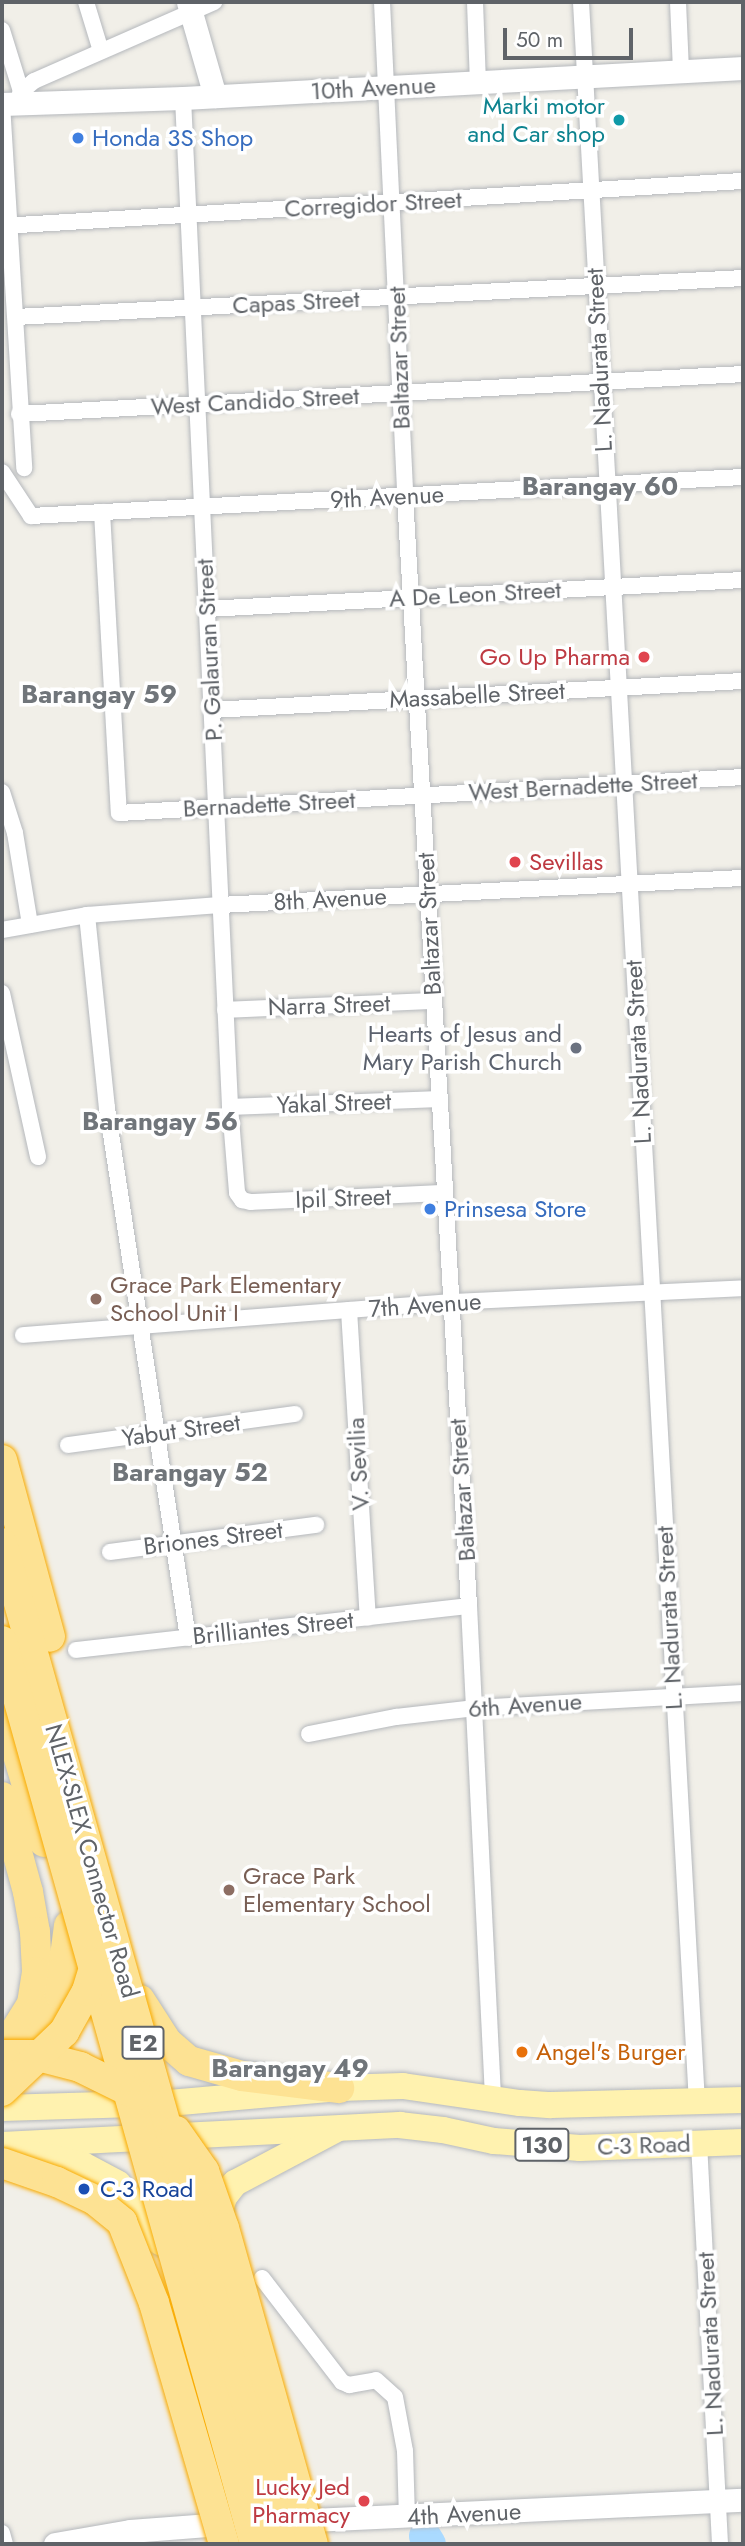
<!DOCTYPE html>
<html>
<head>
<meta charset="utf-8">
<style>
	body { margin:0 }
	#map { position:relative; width:745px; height:2546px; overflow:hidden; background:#f1efe8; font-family:Jost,sans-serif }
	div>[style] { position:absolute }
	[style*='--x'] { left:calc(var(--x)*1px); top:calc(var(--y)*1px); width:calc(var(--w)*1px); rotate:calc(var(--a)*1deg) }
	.river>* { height:32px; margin:-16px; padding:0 16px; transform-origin:16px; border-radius:16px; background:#aadaff }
	.roads { filter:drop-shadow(0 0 2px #b5b8bc) drop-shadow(0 0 2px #b5b8bc) }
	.street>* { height:16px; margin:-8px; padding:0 8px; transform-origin:8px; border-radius:8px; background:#fff }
	.secondary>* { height:23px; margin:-11.5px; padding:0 11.5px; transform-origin:11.5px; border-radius:11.5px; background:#fff }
	.primary>* { height:26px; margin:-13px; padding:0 13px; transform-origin:13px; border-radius:13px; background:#fff2af }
	.highway>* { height:30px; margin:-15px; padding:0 15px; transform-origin:15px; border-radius:15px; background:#fde293 }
	.bridges { filter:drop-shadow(0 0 2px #f9ab00) drop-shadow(0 0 2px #f9ab00) }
	.highway-bridge>* { height:30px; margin:-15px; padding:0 15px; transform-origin:15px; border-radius:15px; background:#fde293 }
	.dots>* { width:19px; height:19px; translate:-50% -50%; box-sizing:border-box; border:4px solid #fff; border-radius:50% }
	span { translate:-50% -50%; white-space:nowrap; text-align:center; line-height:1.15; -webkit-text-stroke:7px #fff; paint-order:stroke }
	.shield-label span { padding:2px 5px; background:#fff; border:2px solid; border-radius:5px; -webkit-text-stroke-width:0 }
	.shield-label { font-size:23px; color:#5f6368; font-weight:700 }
	.street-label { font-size:24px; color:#5f6368 }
	.culture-label { font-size:24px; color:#0d838f }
	.right { translate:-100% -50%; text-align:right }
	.shop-label { font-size:24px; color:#366cbe }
	.left { translate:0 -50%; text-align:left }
	.health-label { font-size:24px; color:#be3a42 }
	.worship-label { font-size:24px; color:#5b616d }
	.education-label { font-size:24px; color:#785e54 }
	.food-label { font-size:24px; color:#c56008 }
	.transit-label { font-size:24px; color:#164399 }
	.neighbourhood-label { font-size:26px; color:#70757a; font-weight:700 }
	.frame { position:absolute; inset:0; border:4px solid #5f6368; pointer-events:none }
	.scale { position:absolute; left:503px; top:28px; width:130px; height:32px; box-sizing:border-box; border:4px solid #5f6368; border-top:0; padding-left:9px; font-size:21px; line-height:24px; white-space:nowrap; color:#5f6368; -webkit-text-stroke:5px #fff; paint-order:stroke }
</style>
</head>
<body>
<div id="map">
	<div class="river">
		<i style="--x:425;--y:2536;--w:9;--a:58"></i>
	</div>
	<div class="roads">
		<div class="street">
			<i style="--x:86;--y:2;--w:51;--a:73"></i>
			<i style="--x:382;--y:2;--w:495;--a:87.3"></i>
			<i style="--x:405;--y:496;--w:1112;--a:86.7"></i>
			<i style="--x:469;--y:1606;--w:494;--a:87.2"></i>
			<i style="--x:475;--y:2;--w:81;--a:87.9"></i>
			<i style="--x:581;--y:2;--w:2103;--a:86.84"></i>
			<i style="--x:678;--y:2;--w:68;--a:87.5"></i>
			<i style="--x:2;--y:30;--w:74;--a:72.8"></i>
			<i style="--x:20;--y:93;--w:18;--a:-41"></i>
			<i style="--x:34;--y:81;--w:197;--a:-23.7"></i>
			<i style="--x:183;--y:98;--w:1010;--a:87.33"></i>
			<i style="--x:230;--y:1107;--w:86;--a:85.3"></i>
			<i style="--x:237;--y:1193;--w:9;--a:54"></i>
			<i style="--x:242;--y:1200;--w:9;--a:13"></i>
			<i style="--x:251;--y:1202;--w:193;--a:-2.7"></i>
			<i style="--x:2;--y:104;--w:365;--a:86.5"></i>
			<i style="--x:2;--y:226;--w:742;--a:-3.48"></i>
			<i style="--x:16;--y:317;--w:728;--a:-3.07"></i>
			<i style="--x:19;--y:414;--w:725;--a:-3.16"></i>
			<i style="--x:2;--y:472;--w:53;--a:56.6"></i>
			<i style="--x:31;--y:516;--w:713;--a:-3.14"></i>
			<i style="--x:102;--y:512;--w:301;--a:86.8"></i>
			<i style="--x:119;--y:813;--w:625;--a:-3.3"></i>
			<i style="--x:207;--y:609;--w:537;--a:-3.1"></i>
			<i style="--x:212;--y:710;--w:532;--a:-3.13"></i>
			<i style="--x:2;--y:792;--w:43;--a:72.4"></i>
			<i style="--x:15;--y:833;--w:93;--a:80.7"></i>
			<i style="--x:87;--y:915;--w:194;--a:84.1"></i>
			<i style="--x:107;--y:1108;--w:536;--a:81.31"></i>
			<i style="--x:2;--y:930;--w:86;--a:-10"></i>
			<i style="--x:87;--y:915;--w:133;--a:-4.3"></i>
			<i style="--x:220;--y:905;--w:524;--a:-2.96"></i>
			<i style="--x:2;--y:993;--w:168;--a:77.6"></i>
			<i style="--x:225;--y:1010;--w:209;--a:-2.5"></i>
			<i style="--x:230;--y:1107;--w:209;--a:-2.2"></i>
			<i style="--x:349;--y:1310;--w:308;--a:86.5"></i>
			<i style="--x:23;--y:1335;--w:429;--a:-4.4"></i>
			<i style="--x:451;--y:1302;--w:292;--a:-2.7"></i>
			<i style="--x:68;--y:1445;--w:229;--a:-7.8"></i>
			<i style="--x:110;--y:1552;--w:208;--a:-7.5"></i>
			<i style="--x:76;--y:1650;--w:395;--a:-6.4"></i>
			<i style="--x:309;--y:1734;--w:89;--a:-11.1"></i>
			<i style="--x:396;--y:1717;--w:80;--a:-6.5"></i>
			<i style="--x:475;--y:1708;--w:268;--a:-3.2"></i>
			<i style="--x:699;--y:2143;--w:402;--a:87"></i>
			<i style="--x:262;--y:2278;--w:131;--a:52.4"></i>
			<i style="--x:342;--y:2382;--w:8;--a:23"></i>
			<i style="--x:349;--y:2385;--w:27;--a:-10"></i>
			<i style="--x:376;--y:2380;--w:25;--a:42"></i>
			<i style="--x:395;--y:2397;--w:55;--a:79.5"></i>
			<i style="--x:405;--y:2451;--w:66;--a:88.3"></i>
			<i style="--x:2;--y:2533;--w:11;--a:75"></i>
		</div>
		<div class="secondary">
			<i style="--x:188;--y:2;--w:98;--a:74"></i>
			<i style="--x:2;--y:104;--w:181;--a:-1.9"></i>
			<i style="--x:183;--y:98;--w:561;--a:-3.07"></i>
			<i style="--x:291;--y:2521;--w:452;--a:-2.7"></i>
			<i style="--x:55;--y:2544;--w:76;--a:-9.8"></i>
			<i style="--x:130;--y:2531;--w:103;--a:-4.4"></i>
		</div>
		<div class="primary">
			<i style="--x:2;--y:2108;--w:167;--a:-1.7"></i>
			<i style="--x:169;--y:2103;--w:171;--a:-5"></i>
			<i style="--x:339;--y:2088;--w:64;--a:-1.8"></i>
			<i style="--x:403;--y:2086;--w:118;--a:8.3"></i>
			<i style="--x:520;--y:2103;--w:31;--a:4"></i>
			<i style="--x:551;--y:2105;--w:192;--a:-1.5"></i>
			<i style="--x:2;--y:2145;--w:398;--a:-2.9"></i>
			<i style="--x:399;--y:2125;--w:44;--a:6.5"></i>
			<i style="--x:443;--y:2130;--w:52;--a:12.2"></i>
			<i style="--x:494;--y:2141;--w:86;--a:4.7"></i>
			<i style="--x:580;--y:2148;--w:163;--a:-2.1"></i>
			<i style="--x:33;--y:2154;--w:51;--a:12.4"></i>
			<i style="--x:83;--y:2165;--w:40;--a:28"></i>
			<i style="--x:118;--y:2184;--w:34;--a:50"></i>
			<i style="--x:140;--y:2210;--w:38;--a:58"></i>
			<i style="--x:215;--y:2225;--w:29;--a:-72"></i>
			<i style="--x:224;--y:2197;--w:18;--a:-52"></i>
			<i style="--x:235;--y:2183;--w:113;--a:-27.9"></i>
		</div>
		<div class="highway">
			<i style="--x:2;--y:1702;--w:146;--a:73.3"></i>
			<i style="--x:2;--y:1797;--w:98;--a:74.7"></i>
			<i style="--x:28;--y:1892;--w:41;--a:80.1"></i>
			<i style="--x:35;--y:1932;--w:40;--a:87.1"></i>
			<i style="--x:37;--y:1972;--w:32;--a:99"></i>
			<i style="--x:32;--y:2004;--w:57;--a:122"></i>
			<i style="--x:140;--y:2000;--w:50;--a:57.3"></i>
			<i style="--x:167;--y:2042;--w:29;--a:41"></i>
			<i style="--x:189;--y:2061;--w:55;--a:15.8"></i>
			<i style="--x:242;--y:2076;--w:98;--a:7.1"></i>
			<i style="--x:18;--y:2062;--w:35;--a:-49"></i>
			<i style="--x:41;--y:2036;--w:46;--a:-65.7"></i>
			<i style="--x:60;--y:1994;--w:69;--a:-82.5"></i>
		</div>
	</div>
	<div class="bridges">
		<div class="highway-bridge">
			<i style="--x:2;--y:1460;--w:183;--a:74.8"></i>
			<i style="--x:2;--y:1543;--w:1040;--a:74.27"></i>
			<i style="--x:2;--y:1641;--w:938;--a:74.35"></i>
			<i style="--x:2;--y:2055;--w:32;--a:0"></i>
			<i style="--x:34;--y:2055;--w:48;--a:14.6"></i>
			<i style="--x:80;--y:2067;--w:64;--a:26.2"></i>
			<i style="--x:2;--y:2091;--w:86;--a:-43.6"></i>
			<i style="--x:64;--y:2032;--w:47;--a:-60.7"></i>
			<i style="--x:87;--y:1991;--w:27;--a:-73"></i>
			<i style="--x:176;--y:2131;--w:49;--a:55"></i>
			<i style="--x:204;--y:2171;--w:60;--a:70.7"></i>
			<i style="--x:224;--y:2228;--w:328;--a:74.3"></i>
			<i style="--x:2;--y:2163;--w:58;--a:19.1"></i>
			<i style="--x:57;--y:2182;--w:42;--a:25.3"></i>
			<i style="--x:95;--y:2200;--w:35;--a:39"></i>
			<i style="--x:122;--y:2222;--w:87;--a:68.4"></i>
			<i style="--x:154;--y:2303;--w:251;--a:73.8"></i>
		</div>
	</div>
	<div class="dots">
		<i style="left:619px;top:120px;background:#0f9aa8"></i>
		<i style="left:78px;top:138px;background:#3f7fe0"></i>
		<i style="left:644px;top:657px;background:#e0444e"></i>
		<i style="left:515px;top:862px;background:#e0444e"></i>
		<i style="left:576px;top:1048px;background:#6b7280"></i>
		<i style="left:430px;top:1209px;background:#3f7fe0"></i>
		<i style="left:96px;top:1299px;background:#8d6e63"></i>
		<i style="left:229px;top:1890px;background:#8d6e63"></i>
		<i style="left:522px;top:2052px;background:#e8710a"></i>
		<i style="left:84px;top:2189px;background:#1a4fb4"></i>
		<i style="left:364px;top:2501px;background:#e0444e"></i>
	</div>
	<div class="shield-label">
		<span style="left:143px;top:2043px">E2</span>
		<span style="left:542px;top:2145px">130</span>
	</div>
	<div class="street-label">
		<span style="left:373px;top:88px;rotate:-3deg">10th Avenue</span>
		<span style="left:373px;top:204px;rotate:-3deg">Corregidor Street</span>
		<span style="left:296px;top:302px;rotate:-3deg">Capas Street</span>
		<span style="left:399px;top:358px;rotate:-92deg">Baltazar Street</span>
		<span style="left:599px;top:360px;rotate:-93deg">L. Nadurata Street</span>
		<span style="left:255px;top:401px;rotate:-3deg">West Candido Street</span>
		<span style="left:387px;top:497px;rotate:-3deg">9th Avenue</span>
		<span style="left:475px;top:594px;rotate:-3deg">A De Leon Street</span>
		<span style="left:209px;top:650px;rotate:-93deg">P. Galauran Street</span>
		<span style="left:477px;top:695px;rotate:-3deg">Massabelle Street</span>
		<span style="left:583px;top:786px;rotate:-3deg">West Bernadette Street</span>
		<span style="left:269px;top:804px;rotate:-3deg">Bernadette Street</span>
		<span style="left:330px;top:899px;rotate:-3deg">8th Avenue</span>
		<span style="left:429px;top:924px;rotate:-93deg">Baltazar Street</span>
		<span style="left:329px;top:1005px;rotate:-2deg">Narra Street</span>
		<span style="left:638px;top:1052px;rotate:-93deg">L. Nadurata Street</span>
		<span style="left:334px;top:1103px;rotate:-2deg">Yakal Street</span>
		<span style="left:343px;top:1198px;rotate:-2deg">Ipil Street</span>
		<span style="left:425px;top:1305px;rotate:-4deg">7th Avenue</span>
		<span style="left:181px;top:1430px;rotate:-8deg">Yabut Street</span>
		<span style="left:358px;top:1464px;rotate:-93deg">V. Sevilia</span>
		<span style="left:462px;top:1490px;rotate:-94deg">Baltazar Street</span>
		<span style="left:213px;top:1538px;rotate:-7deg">Briones Street</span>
		<span style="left:669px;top:1618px;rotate:-93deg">L. Nadurata Street</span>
		<span style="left:273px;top:1628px;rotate:-6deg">Brilliantes Street</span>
		<span style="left:525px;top:1705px;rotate:-4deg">6th Avenue</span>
		<span style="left:92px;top:1861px;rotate:74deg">NLEX-SLEX Connector Road</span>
		<span style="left:644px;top:2145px;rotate:-2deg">C-3 Road</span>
		<span style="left:710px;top:2344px;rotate:-93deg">L. Nadurata Street</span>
		<span style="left:464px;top:2514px;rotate:-3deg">4th Avenue</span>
	</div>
	<div class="culture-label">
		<span class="right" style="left:605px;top:120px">Marki motor<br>and Car shop</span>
	</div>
	<div class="shop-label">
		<span class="left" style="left:92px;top:138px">Honda 3S Shop</span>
		<span class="left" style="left:444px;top:1209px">Prinsesa Store</span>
	</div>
	<div class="health-label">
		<span class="right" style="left:630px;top:657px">Go Up Pharma</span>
		<span class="left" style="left:529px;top:862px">Sevillas</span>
		<span class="right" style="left:350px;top:2501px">Lucky Jed<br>Pharmacy</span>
	</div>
	<div class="worship-label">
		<span class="right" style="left:562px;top:1048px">Hearts of Jesus and<br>Mary Parish Church</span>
	</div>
	<div class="education-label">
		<span class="left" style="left:110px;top:1299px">Grace Park Elementary<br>School Unit I</span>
		<span class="left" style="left:243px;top:1890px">Grace Park<br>Elementary School</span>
	</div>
	<div class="food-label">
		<span class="left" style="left:536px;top:2052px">Angel's Burger</span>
	</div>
	<div class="transit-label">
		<span class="left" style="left:100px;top:2189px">C-3 Road</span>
	</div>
	<div class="neighbourhood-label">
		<span style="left:600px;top:487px">Barangay 60</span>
		<span style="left:99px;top:695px">Barangay 59</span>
		<span style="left:160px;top:1122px">Barangay 56</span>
		<span style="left:190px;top:1473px">Barangay 52</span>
		<span style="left:290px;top:2069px">Barangay 49</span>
	</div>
	<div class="frame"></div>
	<div class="scale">50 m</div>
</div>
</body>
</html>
